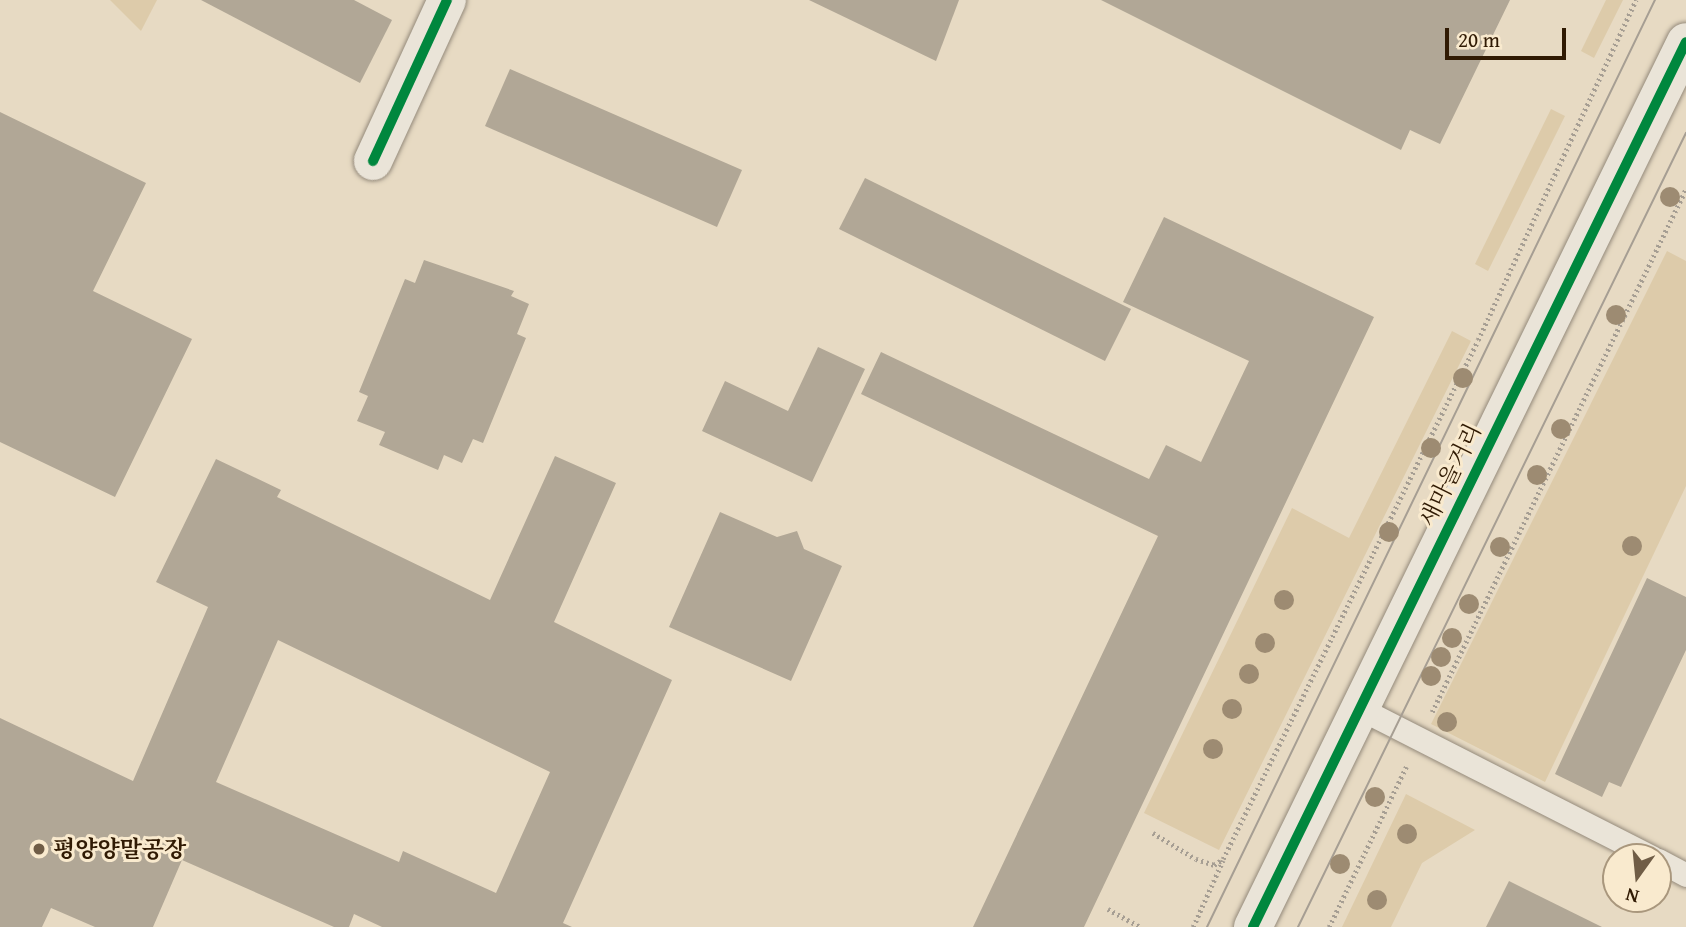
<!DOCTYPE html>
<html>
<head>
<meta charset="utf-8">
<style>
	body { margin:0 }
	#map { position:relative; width:1686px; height:927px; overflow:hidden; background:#e7dac3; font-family:"Gentium Book Plus","Noto Serif KR",serif }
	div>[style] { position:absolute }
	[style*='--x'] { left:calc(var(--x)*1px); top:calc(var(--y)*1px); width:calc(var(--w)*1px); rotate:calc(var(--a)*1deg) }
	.green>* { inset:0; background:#ddcbaa }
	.building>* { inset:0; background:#b1a796 }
	.path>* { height:4.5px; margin-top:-2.25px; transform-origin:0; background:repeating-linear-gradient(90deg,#a69e93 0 2px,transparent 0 5.5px) }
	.roads { filter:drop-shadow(0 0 2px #948a7b) drop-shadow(0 0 2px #948a7b) }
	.lane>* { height:23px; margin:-11.5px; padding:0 11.5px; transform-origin:11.5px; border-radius:11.5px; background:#eae4d8 }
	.street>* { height:38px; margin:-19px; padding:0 19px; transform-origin:19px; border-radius:19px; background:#eae4d8 }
	.secondary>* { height:38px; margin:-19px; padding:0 19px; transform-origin:19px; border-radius:19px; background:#eae4d8 }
	.tram>* { height:2px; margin:-1px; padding:0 1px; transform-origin:1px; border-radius:1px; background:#a69e93 }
	.cycleway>* { height:10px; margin:-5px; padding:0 5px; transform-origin:5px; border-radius:5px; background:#00873e }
	.trees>* { width:20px; height:20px; margin:-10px; border-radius:50%; background:#9d8b72 }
	.dots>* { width:19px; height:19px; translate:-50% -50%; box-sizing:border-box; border:4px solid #f9eace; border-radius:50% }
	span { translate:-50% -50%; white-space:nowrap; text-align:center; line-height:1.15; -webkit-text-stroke:6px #f9eace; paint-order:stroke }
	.street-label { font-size:23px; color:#301a03 }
	.poi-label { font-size:23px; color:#301a03; font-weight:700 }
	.left { translate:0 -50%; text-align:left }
	.north { position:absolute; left:1602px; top:843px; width:70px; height:70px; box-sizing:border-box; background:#f9eace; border:2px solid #a9977d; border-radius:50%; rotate:195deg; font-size:19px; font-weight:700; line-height:28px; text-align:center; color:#301a03 }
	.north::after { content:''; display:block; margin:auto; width:24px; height:32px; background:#705d46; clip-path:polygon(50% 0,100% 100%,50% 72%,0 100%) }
	.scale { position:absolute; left:1445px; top:28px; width:121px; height:32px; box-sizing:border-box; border:4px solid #301a03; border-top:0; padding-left:9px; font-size:21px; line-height:24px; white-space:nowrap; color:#301a03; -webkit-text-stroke:5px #f9eace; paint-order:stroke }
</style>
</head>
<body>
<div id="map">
	<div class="green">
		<i style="clip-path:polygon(110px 0,157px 0,141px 31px)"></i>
		<i style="clip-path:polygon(1606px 0,1623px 0,1594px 58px,1581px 51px)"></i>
		<i style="clip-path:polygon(1551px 109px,1565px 116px,1488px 271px,1475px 264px)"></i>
		<i style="clip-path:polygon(1667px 251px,1686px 261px,1686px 486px,1545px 782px,1431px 724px)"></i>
		<i style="clip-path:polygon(1452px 331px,1471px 341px,1219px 850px,1144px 813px,1292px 508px,1349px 538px)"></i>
		<i style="clip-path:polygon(1406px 794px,1475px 830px,1422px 863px,1391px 927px,1342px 927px)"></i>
	</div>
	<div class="building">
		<i style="clip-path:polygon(201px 0,354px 0,392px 20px,360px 83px)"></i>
		<i style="clip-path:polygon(809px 0,959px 0,936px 61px)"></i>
		<i style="clip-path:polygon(1101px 0,1510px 0,1440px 144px,1410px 130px,1401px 150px)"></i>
		<i style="clip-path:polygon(510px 69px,742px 170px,717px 227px,485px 126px)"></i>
		<i style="clip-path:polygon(0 112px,146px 183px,93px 291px,192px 339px,115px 497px,0 442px)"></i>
		<i style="clip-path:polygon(865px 178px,1131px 309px,1105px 361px,839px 229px)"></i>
		<i style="clip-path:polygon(1164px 217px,1374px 317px,1084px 927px,973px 927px,1158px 536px,861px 394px,881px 352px,1149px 479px,1166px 445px,1201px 462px,1249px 361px,1123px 302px)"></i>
		<i style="clip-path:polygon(424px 260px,514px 291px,511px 296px,529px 304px,517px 334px,526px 338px,483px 443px,473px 439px,462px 463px,444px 455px,438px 470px,379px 445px,385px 432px,357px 421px,368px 396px,359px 392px,405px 279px,415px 283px)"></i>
		<i style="clip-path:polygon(818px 347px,865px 369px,812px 482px,702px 431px,725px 381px,788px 411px)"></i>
		<i style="clip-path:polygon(evenodd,555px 456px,616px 483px,554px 622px,672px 680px,563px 923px,572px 927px,382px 927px,354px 914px,349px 927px,334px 927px,182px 860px,153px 927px,95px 927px,51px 908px,42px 927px,0 927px,0 718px,133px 781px,208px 607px,156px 582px,216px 459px,281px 490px,277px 497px,490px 600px,555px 456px,278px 640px,550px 772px,496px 893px,403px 851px,399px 862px,216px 782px,278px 640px)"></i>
		<i style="clip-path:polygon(720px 512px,777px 537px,797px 531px,804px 549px,842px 566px,791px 681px,669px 627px)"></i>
		<i style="clip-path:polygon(1647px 578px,1686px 597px,1686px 650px,1621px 787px,1609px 782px,1602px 797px,1555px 774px)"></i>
		<i style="clip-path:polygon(1509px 881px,1602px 927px,1486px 927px)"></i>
	</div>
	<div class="path">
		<i style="--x:1432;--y:712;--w:581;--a:-64.1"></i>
		<i style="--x:1153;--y:833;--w:50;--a:31.2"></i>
		<i style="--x:1196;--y:859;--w:19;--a:18"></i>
		<i style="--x:1214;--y:865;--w:11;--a:-34"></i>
		<i style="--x:1223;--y:859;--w:578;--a:-63.83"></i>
		<i style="--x:1478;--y:340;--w:375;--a:-65.1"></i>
		<i style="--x:1108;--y:909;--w:37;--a:29"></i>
		<i style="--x:1193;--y:927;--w:73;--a:-65.9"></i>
		<i style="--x:1329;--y:927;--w:178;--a:-64.3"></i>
	</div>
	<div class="roads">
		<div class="lane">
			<i style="--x:1359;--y:708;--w:329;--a:27"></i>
			<i style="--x:1658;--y:860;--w:32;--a:28"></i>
		</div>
		<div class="street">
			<i style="--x:373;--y:161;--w:177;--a:-65.3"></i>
		</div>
		<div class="secondary">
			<i style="--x:1253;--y:927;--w:985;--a:-63.93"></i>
		</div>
	</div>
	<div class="tram">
		<i style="--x:1207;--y:927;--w:1030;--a:-64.21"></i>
		<i style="--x:1298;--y:927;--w:884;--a:-63.96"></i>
	</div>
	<div class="cycleway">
		<i style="--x:373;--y:161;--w:177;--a:-65.3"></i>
		<i style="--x:1253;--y:927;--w:985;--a:-63.93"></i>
	</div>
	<div class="trees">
		<i style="left:1670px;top:197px"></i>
		<i style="left:1616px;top:315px"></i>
		<i style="left:1463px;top:378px"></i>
		<i style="left:1561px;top:429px"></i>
		<i style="left:1431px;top:448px"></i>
		<i style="left:1537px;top:475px"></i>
		<i style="left:1389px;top:532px"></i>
		<i style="left:1632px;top:546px"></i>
		<i style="left:1500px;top:547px"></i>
		<i style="left:1284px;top:600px"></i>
		<i style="left:1469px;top:604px"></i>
		<i style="left:1452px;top:638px"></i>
		<i style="left:1265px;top:643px"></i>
		<i style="left:1441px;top:657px"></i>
		<i style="left:1249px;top:674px"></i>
		<i style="left:1431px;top:676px"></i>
		<i style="left:1232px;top:709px"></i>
		<i style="left:1447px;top:722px"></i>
		<i style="left:1213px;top:749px"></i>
		<i style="left:1375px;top:797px"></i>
		<i style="left:1407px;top:834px"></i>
		<i style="left:1340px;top:864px"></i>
		<i style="left:1377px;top:900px"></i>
	</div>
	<div class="dots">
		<i style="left:39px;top:849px;background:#705d46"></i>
	</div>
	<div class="street-label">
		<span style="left:1450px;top:475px;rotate:-64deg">새마을거리</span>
	</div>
	<div class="poi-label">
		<span class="left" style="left:53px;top:849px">평양양말공장</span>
	</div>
	<div class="north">N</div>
	<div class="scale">20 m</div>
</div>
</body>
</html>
